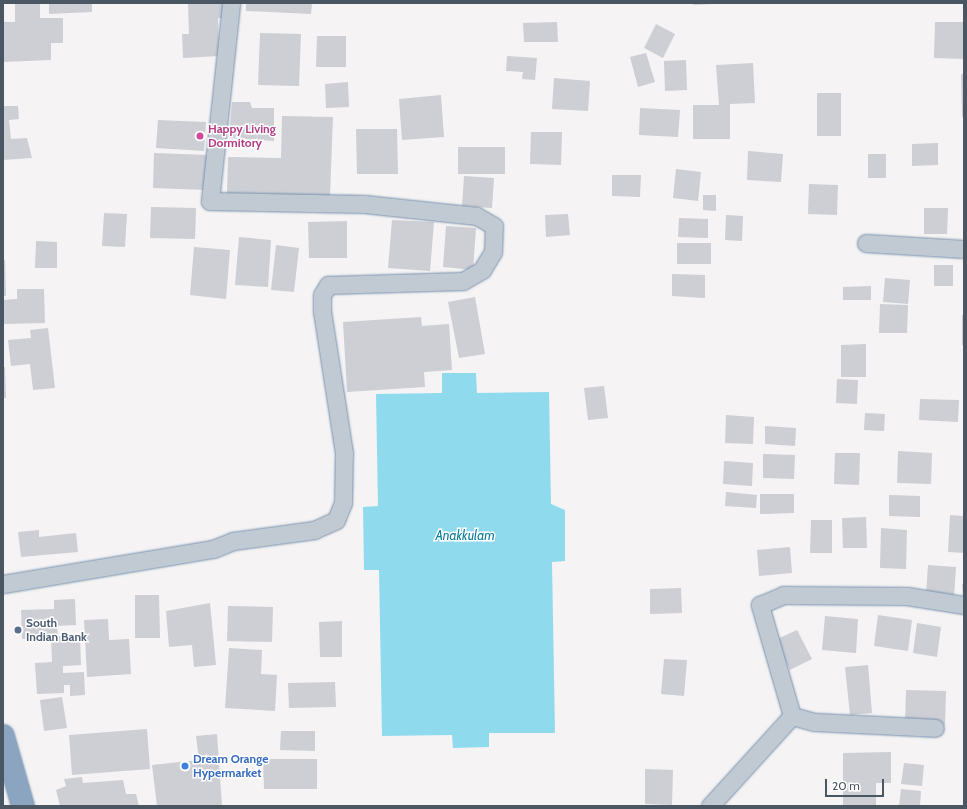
<!DOCTYPE html>
<html>
<head>
<meta charset="utf-8">
<style>
	body { margin:0 }
	#map { position:relative; width:967px; height:809px; overflow:hidden; background:#f5f3f3; font-family:Cabin,sans-serif }
	div>[style] { position:absolute }
	[style*='--x'] { left:calc(var(--x)*1px); top:calc(var(--y)*1px); width:calc(var(--w)*1px); rotate:calc(var(--a)*1deg) }
	.water>* { inset:0; background:#90daee }
	.building>* { inset:0; background:#cdcfd5 }
	.roads { filter:drop-shadow(0 0 1px #7690ad) drop-shadow(0 0 1px #7690ad) }
	.street>* { height:17px; margin:-8.5px; padding:0 8.5px; transform-origin:8.5px; border-radius:8.5px; background:#c1cad2 }
	.highway>* { height:22px; margin:-11px; padding:0 11px; transform-origin:11px; border-radius:11px; background:#8ba5c1 }
	.dots>* { width:11px; height:11px; translate:-50% -50%; box-sizing:border-box; border:2px solid #fff; border-radius:50% }
	span { translate:-50% -50%; white-space:nowrap; text-align:center; line-height:1.15; -webkit-text-stroke:3px #fff; paint-order:stroke }
	.hotel-label { font-size:12px; color:#b23c85; font-weight:700 }
	.left { translate:0 -50%; text-align:left }
	.service-label { font-size:12px; color:#4e5e75; font-weight:700 }
	.shop-label { font-size:12px; color:#366cbe; font-weight:700 }
	.water-label { font-size:13px; color:#0c7c9b; font-style:italic }
	.frame { position:absolute; inset:0; border:4px solid #4a5661; pointer-events:none }
	.scale { position:absolute; left:825px; top:779px; width:59px; height:18px; box-sizing:border-box; border:2px solid #4a5661; border-top:0; padding-left:5px; font-size:12px; line-height:14px; white-space:nowrap; color:#4a5661; -webkit-text-stroke:3px #fff; paint-order:stroke }
</style>
</head>
<body>
<div id="map">
	<div class="water">
		<i style="clip-path:polygon(442px 373px,476px 373px,477px 393px,549px 392px,551px 504px,565px 510px,565px 561px,552px 562px,555px 733px,489px 733px,489px 747px,453px 748px,452px 735px,382px 736px,379px 570px,364px 570px,363px 507px,378px 506px,376px 394px,442px 393px)"></i>
	</div>
	<div class="building">
		<i style="clip-path:polygon(15px 3px,40px 3px,40px 18px,63px 18px,63px 43px,51px 43px,51px 60px,3px 62px,3px 22px,15px 22px)"></i>
		<i style="clip-path:polygon(49px 3px,92px 3px,92px 12px,49px 14px)"></i>
		<i style="clip-path:polygon(188px 3px,225px 3px,226px 18px,218px 18px,219px 56px,183px 58px,182px 34px,189px 34px)"></i>
		<i style="clip-path:polygon(246px 3px,312px 3px,311px 14px,246px 11px)"></i>
		<i style="clip-path:polygon(693px 3px,714px 3px,714px 4px,693px 5px)"></i>
		<i style="clip-path:polygon(557px 22px,558px 42px,524px 42px,523px 23px)"></i>
		<i style="clip-path:polygon(935px 22px,964px 22px,964px 59px,934px 58px)"></i>
		<i style="clip-path:polygon(656px 24px,675px 34px,663px 58px,644px 48px)"></i>
		<i style="clip-path:polygon(260px 33px,301px 34px,299px 86px,258px 85px)"></i>
		<i style="clip-path:polygon(317px 36px,346px 36px,346px 67px,316px 67px)"></i>
		<i style="clip-path:polygon(646px 53px,655px 82px,638px 87px,630px 57px)"></i>
		<i style="clip-path:polygon(507px 56px,537px 58px,535px 80px,522px 79px,523px 72px,506px 71px)"></i>
		<i style="clip-path:polygon(686px 60px,687px 90px,665px 91px,664px 61px)"></i>
		<i style="clip-path:polygon(753px 63px,755px 103px,730px 104px,730px 139px,693px 139px,693px 105px,719px 105px,716px 65px)"></i>
		<i style="clip-path:polygon(961px 74px,964px 74px,964px 117px,962px 117px)"></i>
		<i style="clip-path:polygon(554px 78px,590px 81px,588px 111px,552px 109px)"></i>
		<i style="clip-path:polygon(348px 82px,349px 107px,326px 108px,325px 84px)"></i>
		<i style="clip-path:polygon(817px 93px,841px 93px,841px 136px,817px 136px)"></i>
		<i style="clip-path:polygon(441px 95px,444px 137px,402px 140px,399px 99px)"></i>
		<i style="clip-path:polygon(232px 102px,250px 102px,252px 108px,274px 108px,274px 141px,229px 138px)"></i>
		<i style="clip-path:polygon(3px 106px,18px 106px,19px 119px,9px 120px,11px 139px,27px 138px,32px 158px,3px 160px)"></i>
		<i style="clip-path:polygon(640px 108px,680px 110px,678px 137px,639px 135px)"></i>
		<i style="clip-path:polygon(282px 116px,333px 117px,330px 196px,227px 193px,228px 157px,281px 158px)"></i>
		<i style="clip-path:polygon(158px 120px,206px 122px,204px 151px,156px 148px)"></i>
		<i style="clip-path:polygon(356px 129px,397px 129px,398px 174px,357px 174px)"></i>
		<i style="clip-path:polygon(531px 132px,562px 132px,561px 165px,530px 164px)"></i>
		<i style="clip-path:polygon(938px 143px,938px 165px,912px 166px,912px 144px)"></i>
		<i style="clip-path:polygon(458px 147px,505px 147px,505px 174px,458px 174px)"></i>
		<i style="clip-path:polygon(748px 151px,783px 154px,781px 182px,747px 180px)"></i>
		<i style="clip-path:polygon(154px 153px,209px 155px,207px 190px,153px 188px)"></i>
		<i style="clip-path:polygon(868px 154px,886px 154px,886px 178px,868px 178px)"></i>
		<i style="clip-path:polygon(676px 169px,701px 172px,698px 201px,673px 198px)"></i>
		<i style="clip-path:polygon(612px 175px,641px 175px,640px 197px,612px 196px)"></i>
		<i style="clip-path:polygon(464px 176px,494px 178px,492px 208px,462px 206px)"></i>
		<i style="clip-path:polygon(809px 184px,838px 185px,837px 215px,808px 214px)"></i>
		<i style="clip-path:polygon(703px 195px,716px 195px,716px 211px,703px 210px)"></i>
		<i style="clip-path:polygon(151px 207px,196px 208px,195px 239px,150px 238px)"></i>
		<i style="clip-path:polygon(924px 208px,948px 208px,947px 234px,924px 234px)"></i>
		<i style="clip-path:polygon(104px 213px,127px 214px,125px 247px,102px 246px)"></i>
		<i style="clip-path:polygon(568px 214px,570px 235px,546px 237px,545px 215px)"></i>
		<i style="clip-path:polygon(726px 215px,743px 216px,742px 241px,725px 240px)"></i>
		<i style="clip-path:polygon(679px 218px,708px 219px,708px 238px,678px 237px)"></i>
		<i style="clip-path:polygon(392px 220px,434px 222px,430px 271px,388px 268px)"></i>
		<i style="clip-path:polygon(347px 221px,347px 258px,309px 258px,308px 222px)"></i>
		<i style="clip-path:polygon(446px 226px,476px 228px,473px 270px,443px 267px)"></i>
		<i style="clip-path:polygon(239px 237px,271px 240px,268px 287px,235px 285px)"></i>
		<i style="clip-path:polygon(36px 241px,57px 242px,57px 268px,35px 268px)"></i>
		<i style="clip-path:polygon(677px 243px,711px 243px,711px 264px,677px 264px)"></i>
		<i style="clip-path:polygon(276px 245px,299px 248px,294px 292px,271px 290px)"></i>
		<i style="clip-path:polygon(194px 247px,230px 250px,226px 299px,190px 295px)"></i>
		<i style="clip-path:polygon(3px 260px,5px 260px,6px 296px,3px 296px)"></i>
		<i style="clip-path:polygon(934px 265px,953px 265px,953px 286px,934px 286px)"></i>
		<i style="clip-path:polygon(672px 274px,705px 275px,705px 298px,672px 296px)"></i>
		<i style="clip-path:polygon(885px 278px,910px 280px,908px 304px,883px 302px)"></i>
		<i style="clip-path:polygon(871px 286px,871px 300px,843px 300px,843px 287px)"></i>
		<i style="clip-path:polygon(17px 289px,44px 289px,45px 323px,3px 324px,3px 300px,17px 299px)"></i>
		<i style="clip-path:polygon(475px 297px,485px 354px,459px 358px,448px 302px)"></i>
		<i style="clip-path:polygon(880px 304px,908px 305px,907px 333px,879px 333px)"></i>
		<i style="clip-path:polygon(962px 315px,964px 315px,964px 346px,962px 345px)"></i>
		<i style="clip-path:polygon(421px 317px,422px 326px,449px 324px,452px 370px,424px 372px,425px 387px,347px 392px,343px 322px)"></i>
		<i style="clip-path:polygon(48px 328px,55px 388px,33px 390px,30px 364px,11px 366px,8px 340px,31px 338px,30px 330px)"></i>
		<i style="clip-path:polygon(866px 344px,866px 377px,841px 377px,841px 345px)"></i>
		<i style="clip-path:polygon(3px 367px,5px 367px,6px 398px,3px 398px)"></i>
		<i style="clip-path:polygon(837px 379px,858px 380px,857px 404px,836px 403px)"></i>
		<i style="clip-path:polygon(604px 386px,608px 418px,588px 420px,584px 388px)"></i>
		<i style="clip-path:polygon(920px 399px,959px 400px,958px 422px,919px 420px)"></i>
		<i style="clip-path:polygon(865px 413px,885px 414px,884px 431px,864px 430px)"></i>
		<i style="clip-path:polygon(726px 415px,754px 417px,753px 444px,725px 443px)"></i>
		<i style="clip-path:polygon(765px 426px,796px 428px,795px 446px,765px 444px)"></i>
		<i style="clip-path:polygon(898px 451px,932px 453px,931px 484px,897px 483px)"></i>
		<i style="clip-path:polygon(835px 453px,860px 453px,859px 485px,834px 484px)"></i>
		<i style="clip-path:polygon(763px 454px,795px 455px,794px 479px,763px 478px)"></i>
		<i style="clip-path:polygon(724px 461px,753px 463px,752px 486px,723px 484px)"></i>
		<i style="clip-path:polygon(726px 492px,757px 495px,756px 508px,725px 506px)"></i>
		<i style="clip-path:polygon(760px 494px,794px 494px,794px 513px,760px 514px)"></i>
		<i style="clip-path:polygon(889px 495px,920px 496px,920px 517px,889px 516px)"></i>
		<i style="clip-path:polygon(950px 515px,964px 516px,964px 553px,948px 552px)"></i>
		<i style="clip-path:polygon(866px 517px,867px 548px,843px 548px,842px 518px)"></i>
		<i style="clip-path:polygon(811px 520px,832px 520px,832px 553px,810px 553px)"></i>
		<i style="clip-path:polygon(881px 528px,907px 530px,906px 569px,880px 568px)"></i>
		<i style="clip-path:polygon(39px 530px,39px 537px,76px 533px,78px 552px,21px 557px,18px 532px)"></i>
		<i style="clip-path:polygon(790px 547px,792px 573px,759px 576px,757px 550px)"></i>
		<i style="clip-path:polygon(928px 565px,956px 567px,954px 597px,926px 595px)"></i>
		<i style="clip-path:polygon(962px 584px,964px 584px,964px 601px,963px 601px)"></i>
		<i style="clip-path:polygon(681px 588px,682px 613px,650px 614px,650px 589px)"></i>
		<i style="clip-path:polygon(135px 595px,159px 595px,160px 638px,135px 638px)"></i>
		<i style="clip-path:polygon(75px 599px,76px 625px,57px 626px,58px 636px,80px 636px,81px 665px,63px 666px,63px 673px,84px 672px,85px 695px,70px 696px,70px 685px,64px 685px,64px 693px,37px 694px,35px 663px,52px 662px,51px 638px,22px 639px,21px 610px,54px 609px,54px 600px)"></i>
		<i style="clip-path:polygon(210px 603px,216px 665px,194px 667px,192px 645px,169px 647px,166px 611px)"></i>
		<i style="clip-path:polygon(228px 606px,273px 607px,272px 642px,227px 641px)"></i>
		<i style="clip-path:polygon(878px 615px,912px 620px,908px 651px,874px 646px)"></i>
		<i style="clip-path:polygon(825px 616px,858px 619px,856px 653px,822px 650px)"></i>
		<i style="clip-path:polygon(108px 619px,109px 640px,129px 639px,131px 674px,87px 677px,84px 620px)"></i>
		<i style="clip-path:polygon(342px 621px,342px 657px,320px 657px,319px 622px)"></i>
		<i style="clip-path:polygon(917px 623px,941px 627px,937px 657px,913px 653px)"></i>
		<i style="clip-path:polygon(797px 630px,812px 659px,790px 670px,775px 640px)"></i>
		<i style="clip-path:polygon(229px 648px,262px 650px,261px 674px,277px 675px,275px 711px,225px 708px)"></i>
		<i style="clip-path:polygon(664px 659px,687px 660px,684px 696px,661px 694px)"></i>
		<i style="clip-path:polygon(868px 665px,872px 713px,850px 715px,845px 667px)"></i>
		<i style="clip-path:polygon(335px 682px,336px 707px,289px 708px,288px 683px)"></i>
		<i style="clip-path:polygon(906px 690px,946px 691px,945px 725px,905px 724px)"></i>
		<i style="clip-path:polygon(62px 697px,67px 728px,44px 731px,40px 700px)"></i>
		<i style="clip-path:polygon(147px 729px,150px 769px,72px 775px,69px 735px)"></i>
		<i style="clip-path:polygon(281px 731px,315px 731px,315px 751px,280px 750px)"></i>
		<i style="clip-path:polygon(217px 734px,222px 806px,157px 806px,152px 765px,199px 760px,196px 736px)"></i>
		<i style="clip-path:polygon(891px 752px,891px 783px,876px 783px,876px 805px,843px 805px,843px 753px)"></i>
		<i style="clip-path:polygon(263px 759px,317px 759px,317px 789px,264px 789px)"></i>
		<i style="clip-path:polygon(904px 763px,924px 765px,922px 786px,901px 784px)"></i>
		<i style="clip-path:polygon(645px 769px,673px 770px,672px 805px,645px 804px)"></i>
		<i style="clip-path:polygon(82px 777px,83px 783px,123px 780px,126px 794px,136px 794px,139px 806px,60px 806px,56px 790px,66px 786px,64px 779px)"></i>
		<i style="clip-path:polygon(901px 789px,921px 791px,920px 806px,899px 806px)"></i>
	</div>
	<div class="roads">
		<div class="street">
			<i style="--x:866;--y:243;--w:98;--a:3.5"></i>
			<i style="--x:3;--y:584;--w:213;--a:-9.5"></i>
			<i style="--x:213;--y:549;--w:22;--a:-22"></i>
			<i style="--x:233;--y:541;--w:82;--a:-7.7"></i>
			<i style="--x:314;--y:530;--w:24;--a:-24"></i>
			<i style="--x:336;--y:520;--w:18;--a:-68"></i>
			<i style="--x:343;--y:503;--w:50;--a:-88.9"></i>
			<i style="--x:344;--y:453;--w:144;--a:-98.8"></i>
			<i style="--x:322;--y:311;--w:16;--a:-90"></i>
			<i style="--x:322;--y:295;--w:12;--a:-59"></i>
			<i style="--x:328;--y:285;--w:135;--a:-1.7"></i>
			<i style="--x:463;--y:281;--w:22;--a:-30"></i>
			<i style="--x:482;--y:270;--w:21;--a:-59"></i>
			<i style="--x:493;--y:252;--w:26;--a:-88"></i>
			<i style="--x:494;--y:226;--w:20;--a:-150"></i>
			<i style="--x:477;--y:216;--w:113;--a:-173.9"></i>
			<i style="--x:365;--y:204;--w:155;--a:-178.9"></i>
			<i style="--x:210;--y:201;--w:199;--a:-83.9"></i>
			<i style="--x:792;--y:716;--w:116;--a:-106.1"></i>
			<i style="--x:760;--y:605;--w:25;--a:-23"></i>
			<i style="--x:783;--y:595;--w:124;--a:0.5"></i>
			<i style="--x:907;--y:596;--w:58;--a:9"></i>
			<i style="--x:792;--y:716;--w:23;--a:15"></i>
			<i style="--x:814;--y:722;--w:121;--a:2.8"></i>
			<i style="--x:710;--y:806;--w:122;--a:-47.7"></i>
		</div>
		<div class="highway">
			<i style="--x:3;--y:736;--w:73;--a:74.1"></i>
		</div>
	</div>
	<div class="dots">
		<i style="left:200px;top:136px;background:#d1479c"></i>
		<i style="left:18px;top:630px;background:#5c6f8a"></i>
		<i style="left:185px;top:766px;background:#3f7fe0"></i>
	</div>
	<div class="hotel-label">
		<span class="left" style="left:208px;top:136px">Happy Living<br>Dormitory</span>
	</div>
	<div class="service-label">
		<span class="left" style="left:26px;top:630px">South<br>Indian Bank</span>
	</div>
	<div class="shop-label">
		<span class="left" style="left:193px;top:766px">Dream Orange<br>Hypermarket</span>
	</div>
	<div class="water-label">
		<span style="left:465px;top:535px">Anakkulam</span>
	</div>
	<div class="frame"></div>
	<div class="scale">20 m</div>
</div>
</body>
</html>
